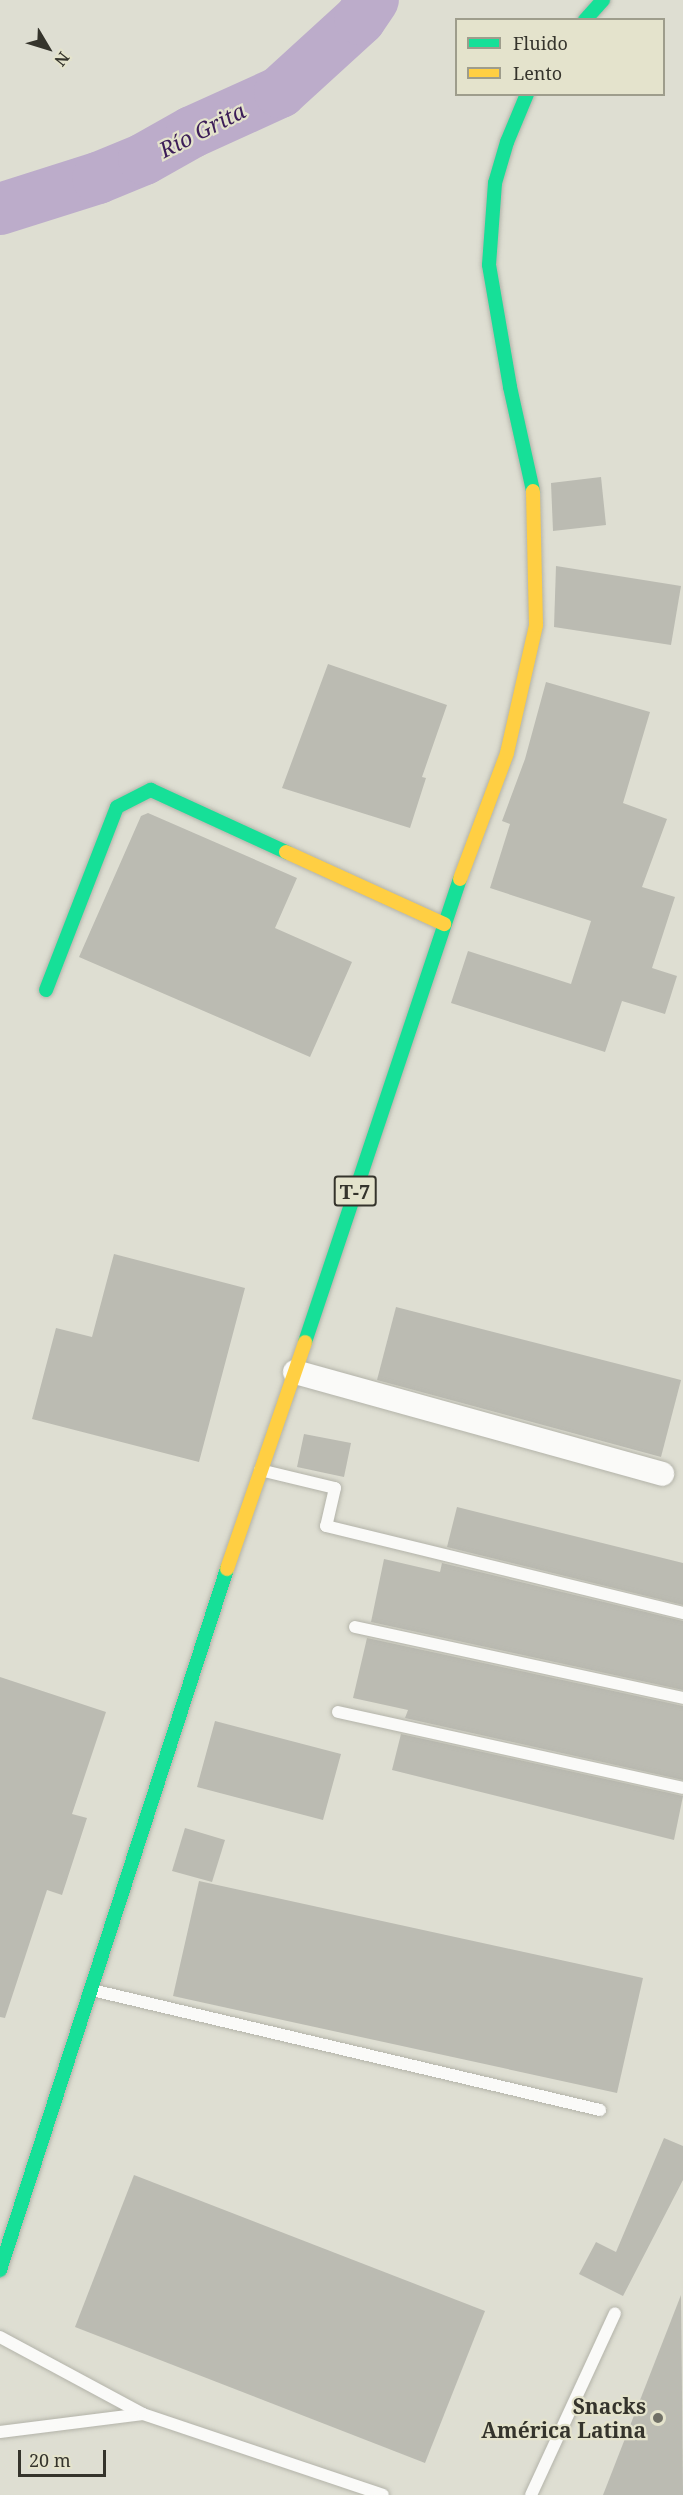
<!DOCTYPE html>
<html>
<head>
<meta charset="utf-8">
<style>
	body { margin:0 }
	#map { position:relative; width:683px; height:2495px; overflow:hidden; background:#deded2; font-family:"Noto Serif",serif }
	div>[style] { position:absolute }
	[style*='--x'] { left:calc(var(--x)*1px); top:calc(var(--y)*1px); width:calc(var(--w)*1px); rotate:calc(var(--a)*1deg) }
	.river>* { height:52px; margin:-26px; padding:0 26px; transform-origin:26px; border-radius:26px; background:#bcacca }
	.building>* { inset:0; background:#bbbbb2 }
	.roads { filter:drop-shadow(0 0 2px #b3b3a9) drop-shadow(0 0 2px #b3b3a9) }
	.lane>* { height:12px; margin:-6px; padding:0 6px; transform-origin:6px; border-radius:6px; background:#fafaf8 }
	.street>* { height:24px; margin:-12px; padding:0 12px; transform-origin:12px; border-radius:12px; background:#fafaf8 }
	.fast>* { height:14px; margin:-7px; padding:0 7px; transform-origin:7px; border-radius:7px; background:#16e098 }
	.slow>* { height:14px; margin:-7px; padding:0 7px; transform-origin:7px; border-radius:7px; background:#ffcf43 }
	.dots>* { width:16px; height:16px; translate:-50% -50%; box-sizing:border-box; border:3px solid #e4e3cc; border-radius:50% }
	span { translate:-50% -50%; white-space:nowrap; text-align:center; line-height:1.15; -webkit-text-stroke:4.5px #e4e3cc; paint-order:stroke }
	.shield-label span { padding:2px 4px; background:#e4e3cc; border:2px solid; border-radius:4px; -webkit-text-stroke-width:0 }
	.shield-label { font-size:20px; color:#35342c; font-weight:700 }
	.poi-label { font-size:21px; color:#35342c; font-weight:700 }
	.right { translate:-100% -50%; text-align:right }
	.water-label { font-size:22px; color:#3d1e58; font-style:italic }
	.legend { position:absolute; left:455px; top:18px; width:210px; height:78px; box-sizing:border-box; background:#e4e3cc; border:2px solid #9e9d8c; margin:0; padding:8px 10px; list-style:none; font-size:18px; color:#35342c }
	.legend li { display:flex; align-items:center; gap:12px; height:30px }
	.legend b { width:30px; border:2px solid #9e9d8c }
	.north { position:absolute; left:18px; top:18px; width:60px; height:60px; -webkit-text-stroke:4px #e4e3cc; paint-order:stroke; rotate:128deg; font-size:16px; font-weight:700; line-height:24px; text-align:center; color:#35342c }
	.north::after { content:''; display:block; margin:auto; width:21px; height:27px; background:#35342c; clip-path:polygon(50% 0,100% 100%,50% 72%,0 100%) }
	.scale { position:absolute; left:18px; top:2450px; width:88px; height:27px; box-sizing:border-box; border:3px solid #35342c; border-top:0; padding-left:8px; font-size:18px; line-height:21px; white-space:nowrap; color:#35342c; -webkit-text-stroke:4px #e4e3cc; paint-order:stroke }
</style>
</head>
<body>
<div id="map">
	<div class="river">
		<i style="--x:0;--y:209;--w:103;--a:-17.6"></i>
		<i style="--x:98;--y:178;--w:50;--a:-22.4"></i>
		<i style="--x:144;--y:159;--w:55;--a:-29.4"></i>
		<i style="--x:192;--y:132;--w:97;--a:-24.4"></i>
		<i style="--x:280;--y:92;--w:108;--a:-42.4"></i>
		<i style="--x:360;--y:19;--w:23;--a:-56"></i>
	</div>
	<div class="building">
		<i style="clip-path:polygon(601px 477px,606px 525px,553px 531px,551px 483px)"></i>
		<i style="clip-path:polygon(556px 566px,681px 586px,671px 645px,554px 627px)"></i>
		<i style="clip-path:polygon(328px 664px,447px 705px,422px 777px,426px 778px,410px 828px,282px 788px)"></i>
		<i style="clip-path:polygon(546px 682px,650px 712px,623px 803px,667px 819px,642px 887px,675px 897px,652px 968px,677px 976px,665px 1014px,622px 1001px,605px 1052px,451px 1003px,468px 951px,571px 984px,591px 921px,490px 888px,510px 824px,502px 821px,525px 759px)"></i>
		<i style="clip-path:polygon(148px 813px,297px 878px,275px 928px,352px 962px,310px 1057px,79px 957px,141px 816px)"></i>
		<i style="clip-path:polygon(114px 1254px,245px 1288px,199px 1462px,32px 1419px,56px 1328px,92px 1337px)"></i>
		<i style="clip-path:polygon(396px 1307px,681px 1380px,661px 1457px,377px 1380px)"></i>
		<i style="clip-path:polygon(304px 1434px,351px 1443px,344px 1477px,297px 1467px)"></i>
		<i style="clip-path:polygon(457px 1507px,683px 1563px,683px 1605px,447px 1547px)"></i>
		<i style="clip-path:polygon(384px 1559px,440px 1572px,442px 1563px,683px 1621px,683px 1690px,371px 1622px)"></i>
		<i style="clip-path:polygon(367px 1638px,683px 1706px,683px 1780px,405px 1718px,408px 1710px,353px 1698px)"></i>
		<i style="clip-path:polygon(0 1677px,106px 1712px,72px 1814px,87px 1818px,62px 1895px,47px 1890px,5px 2018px,0 2017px)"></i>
		<i style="clip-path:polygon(215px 1721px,341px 1754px,323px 1820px,197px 1787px)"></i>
		<i style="clip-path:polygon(401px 1734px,683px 1796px,674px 1840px,392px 1770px)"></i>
		<i style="clip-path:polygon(185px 1828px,225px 1840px,212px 1882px,172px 1871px)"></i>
		<i style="clip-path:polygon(199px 1881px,643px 1978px,617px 2093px,173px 1996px)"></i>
		<i style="clip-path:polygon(664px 2138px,683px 2146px,683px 2180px,623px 2296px,579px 2274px,596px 2242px,616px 2252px)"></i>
		<i style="clip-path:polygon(134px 2175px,485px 2311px,425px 2463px,75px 2327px)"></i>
		<i style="clip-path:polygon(681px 2295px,683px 2495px,603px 2495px)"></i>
	</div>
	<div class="roads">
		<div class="lane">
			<i style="--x:260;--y:1470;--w:77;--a:13.5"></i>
			<i style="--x:335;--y:1488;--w:39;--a:103"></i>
			<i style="--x:326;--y:1526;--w:367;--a:13.7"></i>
			<i style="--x:355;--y:1627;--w:336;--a:12.2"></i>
			<i style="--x:338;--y:1712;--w:353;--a:12.4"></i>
			<i style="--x:92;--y:1990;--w:522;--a:13.29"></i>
			<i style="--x:0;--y:2337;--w:162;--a:28.3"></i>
			<i style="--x:0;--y:2432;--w:144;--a:-7.2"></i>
			<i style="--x:143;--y:2414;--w:253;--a:18.6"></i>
			<i style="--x:531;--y:2495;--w:200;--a:-65.2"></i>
		</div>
		<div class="street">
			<i style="--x:295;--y:1372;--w:381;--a:15.5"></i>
		</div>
		<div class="fast">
			<i style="--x:585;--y:20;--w:27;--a:-48"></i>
			<i style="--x:527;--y:94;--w:52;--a:112.6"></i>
			<i style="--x:507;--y:142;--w:43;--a:106.3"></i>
			<i style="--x:495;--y:183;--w:82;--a:94.2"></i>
			<i style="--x:489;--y:265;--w:124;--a:80.2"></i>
			<i style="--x:510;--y:387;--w:107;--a:77.5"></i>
			<i style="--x:46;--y:990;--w:196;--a:-68.8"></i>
			<i style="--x:117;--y:807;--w:38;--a:-27"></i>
			<i style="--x:151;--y:790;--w:149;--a:24.7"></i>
			<i style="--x:305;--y:1342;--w:488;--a:-71.5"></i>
			<i style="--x:0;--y:2270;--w:737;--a:-72.06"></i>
		</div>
		<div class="slow">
			<i style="--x:286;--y:852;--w:174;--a:24.5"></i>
			<i style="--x:460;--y:879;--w:134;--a:-69.5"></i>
			<i style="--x:507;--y:753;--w:131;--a:-77.2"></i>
			<i style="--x:536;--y:625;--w:134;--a:-91.3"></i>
			<i style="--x:227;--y:1569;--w:240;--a:-71"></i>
		</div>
	</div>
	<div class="dots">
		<i style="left:658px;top:2418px;background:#707066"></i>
	</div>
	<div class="shield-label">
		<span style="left:355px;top:1191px">T-7</span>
	</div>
	<div class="poi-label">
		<span class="right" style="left:646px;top:2418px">Snacks<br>América Latina</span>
	</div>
	<div class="water-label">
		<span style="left:202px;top:130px;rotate:-27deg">Río Grita</span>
	</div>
	<ul class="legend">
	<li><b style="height:8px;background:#16e098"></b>Fluido</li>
	<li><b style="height:8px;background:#ffcf43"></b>Lento</li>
	</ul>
	<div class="north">N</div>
	<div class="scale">20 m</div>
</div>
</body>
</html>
